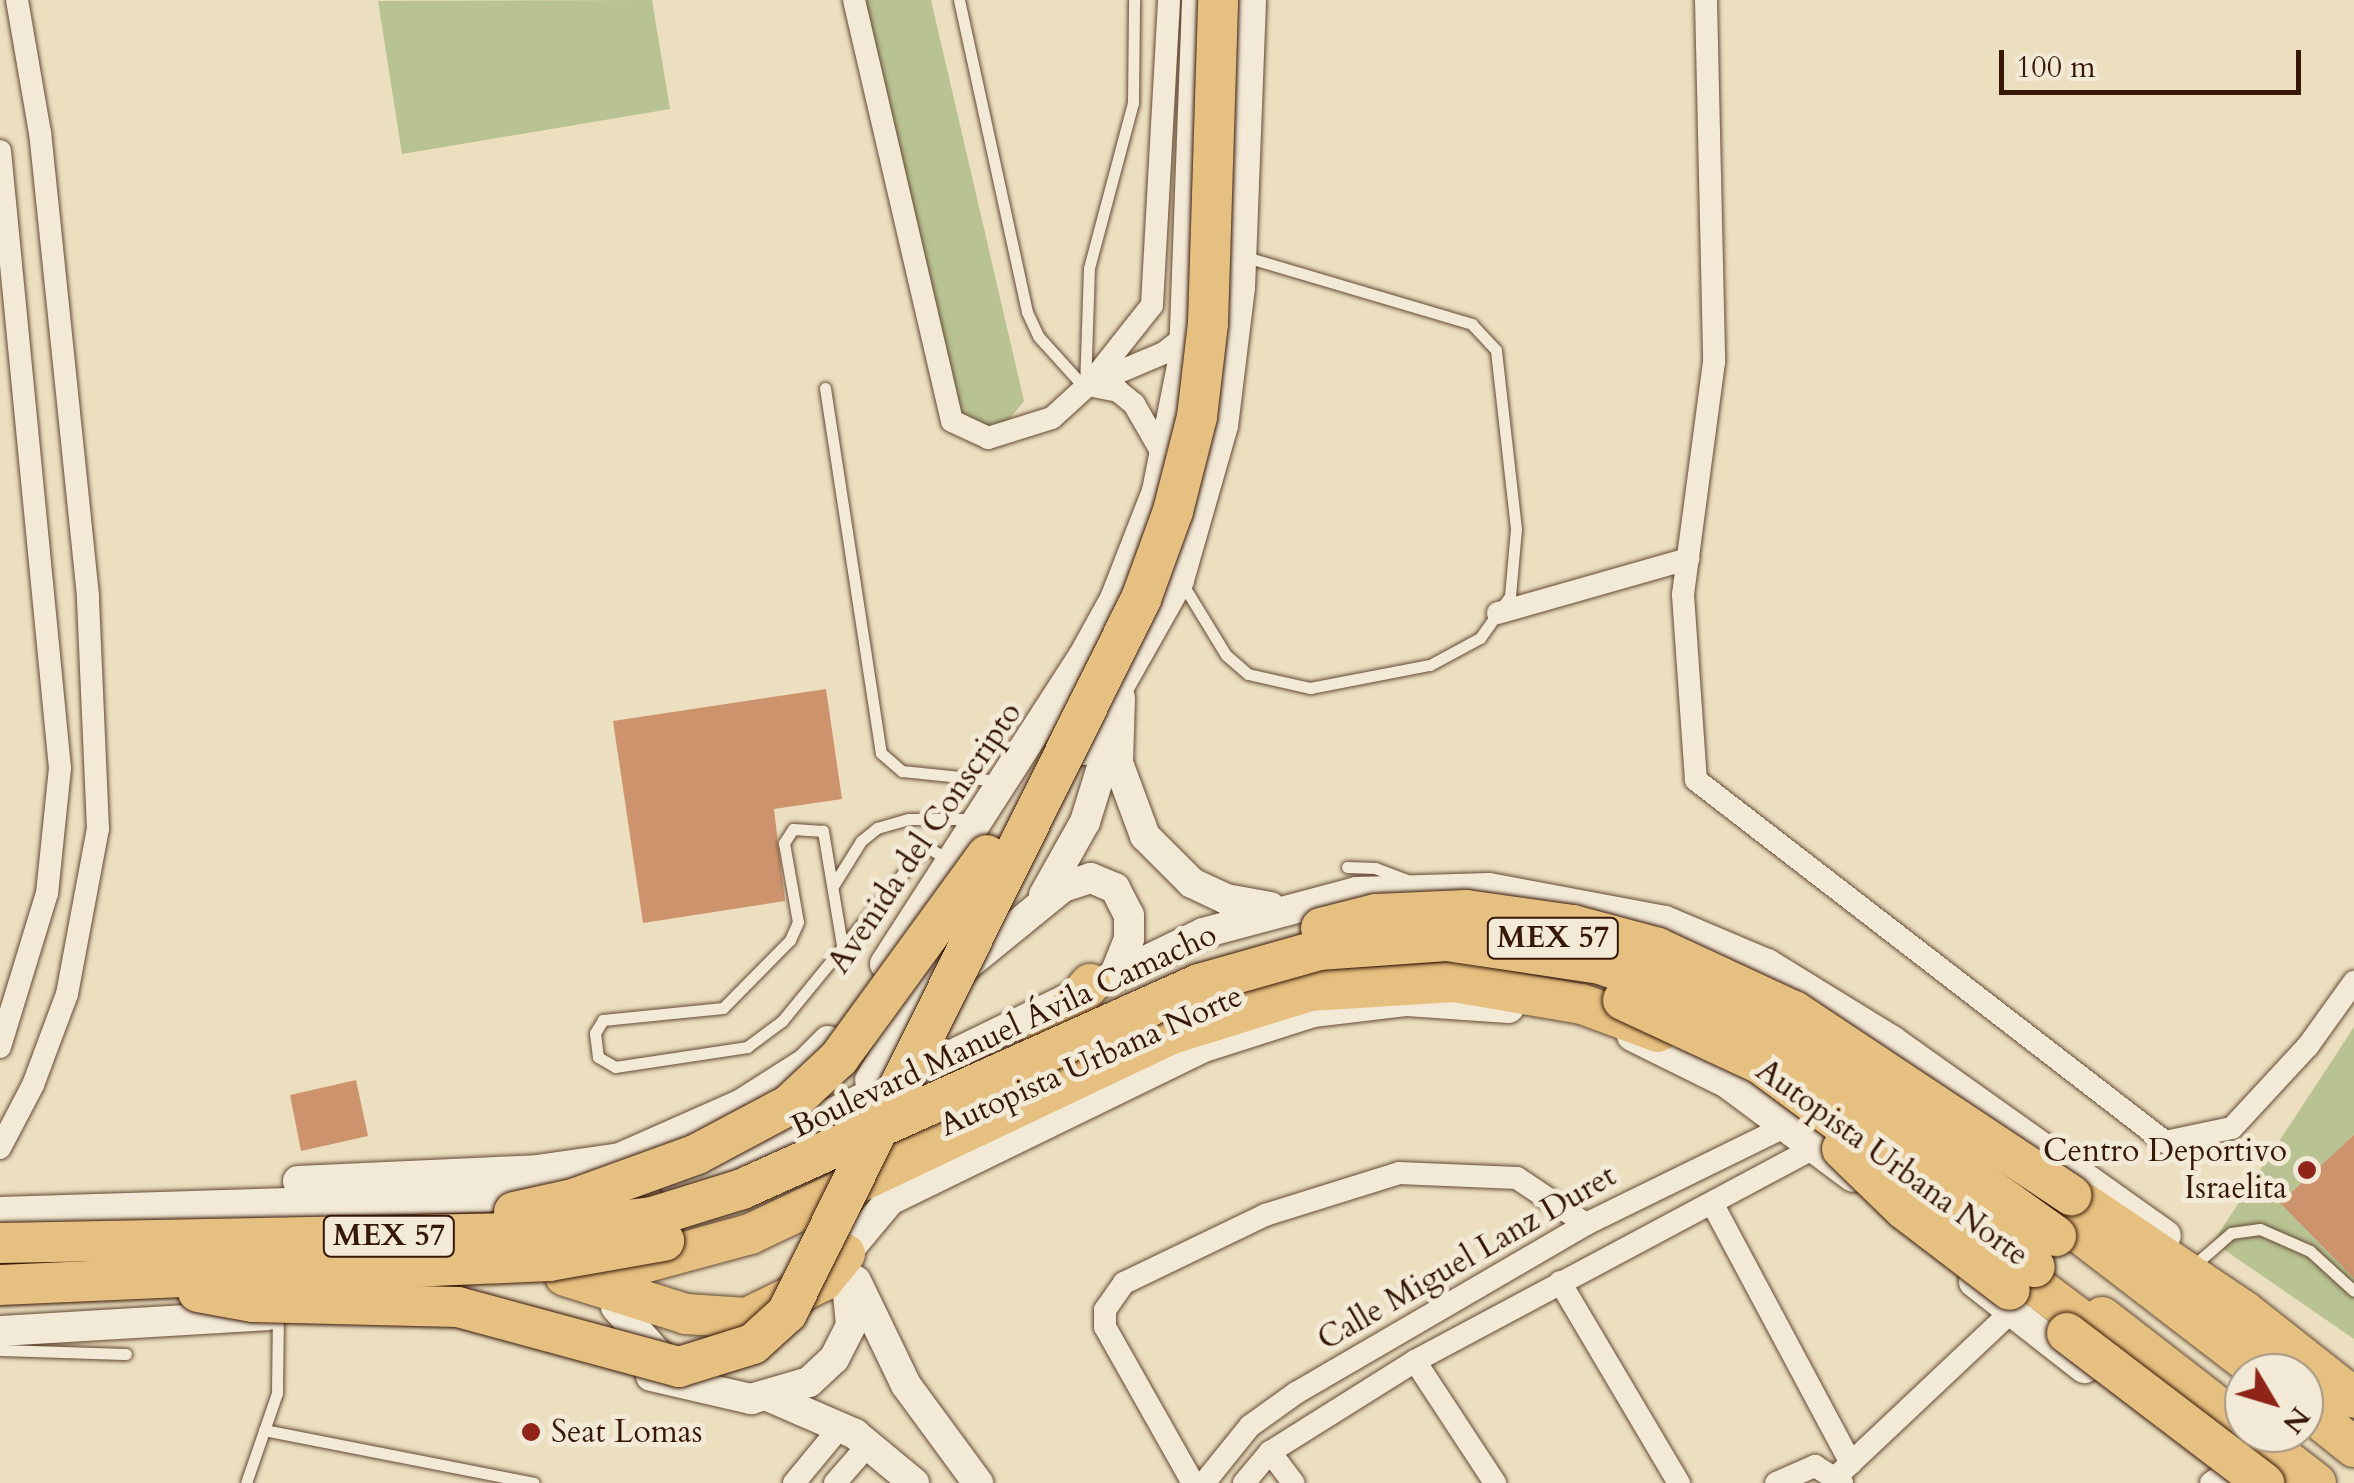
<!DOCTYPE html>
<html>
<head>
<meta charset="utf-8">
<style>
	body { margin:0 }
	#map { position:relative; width:2354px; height:1483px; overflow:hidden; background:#ebdfc0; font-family:Cardo,serif }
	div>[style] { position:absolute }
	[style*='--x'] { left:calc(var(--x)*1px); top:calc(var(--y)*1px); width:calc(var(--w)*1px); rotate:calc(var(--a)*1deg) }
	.green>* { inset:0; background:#b8c292 }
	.building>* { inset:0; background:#cd936c }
	.roads { filter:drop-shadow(0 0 2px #644934) drop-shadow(0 0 2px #644934) }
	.lane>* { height:11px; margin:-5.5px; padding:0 5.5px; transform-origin:5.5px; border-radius:5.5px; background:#f2ead6 }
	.street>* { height:22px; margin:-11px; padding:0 11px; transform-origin:11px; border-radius:11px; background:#f2ead6 }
	.secondary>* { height:30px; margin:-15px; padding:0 15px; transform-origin:15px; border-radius:15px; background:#f2ead6 }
	.highway>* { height:40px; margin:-20px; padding:0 20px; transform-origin:20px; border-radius:20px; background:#e6c080 }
	.bridges { filter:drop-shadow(0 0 2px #371706) drop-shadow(0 0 2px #371706) }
	.highway-bridge>* { height:40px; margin:-20px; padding:0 20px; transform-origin:20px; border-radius:20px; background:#e6c080 }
	.dots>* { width:28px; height:28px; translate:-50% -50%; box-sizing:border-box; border:5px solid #f2ead6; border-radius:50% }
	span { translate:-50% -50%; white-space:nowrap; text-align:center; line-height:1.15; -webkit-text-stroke:10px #f2ead6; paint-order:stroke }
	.shield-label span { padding:2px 8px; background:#f2ead6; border:2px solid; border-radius:8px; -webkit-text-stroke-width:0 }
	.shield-label { font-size:30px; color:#371706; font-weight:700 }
	.street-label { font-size:32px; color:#371706 }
	.poi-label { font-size:32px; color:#371706 }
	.right { translate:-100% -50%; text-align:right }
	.left { translate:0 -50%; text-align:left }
	.north { position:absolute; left:2224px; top:1353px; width:100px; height:100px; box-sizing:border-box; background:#f2ead6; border:2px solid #a79683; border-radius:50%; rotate:128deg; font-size:28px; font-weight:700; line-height:40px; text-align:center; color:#371706 }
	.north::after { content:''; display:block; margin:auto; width:35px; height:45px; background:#8f2418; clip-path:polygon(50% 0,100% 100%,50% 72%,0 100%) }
	.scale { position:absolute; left:1999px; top:50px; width:302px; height:45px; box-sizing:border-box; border:5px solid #371706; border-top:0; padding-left:12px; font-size:30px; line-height:35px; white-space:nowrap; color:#371706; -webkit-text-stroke:8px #f2ead6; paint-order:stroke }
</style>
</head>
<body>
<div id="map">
	<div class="green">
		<i style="clip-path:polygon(652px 0,670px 109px,402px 154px,378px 1px)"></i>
		<i style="clip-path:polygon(857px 0,931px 0,1024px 401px,1008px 421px,983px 427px,953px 413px)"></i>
		<i style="clip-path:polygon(2354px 1027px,2354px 1339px,2213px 1242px)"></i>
	</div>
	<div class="building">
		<i style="clip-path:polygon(826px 689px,842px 799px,774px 809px,785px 901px,643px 923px,613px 721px)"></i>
		<i style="clip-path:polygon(356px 1080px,368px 1136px,301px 1151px,290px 1095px)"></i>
		<i style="clip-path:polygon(2354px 1135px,2354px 1278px,2280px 1203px)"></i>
	</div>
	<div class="roads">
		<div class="lane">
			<i style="--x:959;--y:0;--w:319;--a:77.7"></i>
			<i style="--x:1027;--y:312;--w:26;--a:65"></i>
			<i style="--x:1038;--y:336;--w:70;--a:47.9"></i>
			<i style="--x:1085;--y:388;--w:120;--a:-88.1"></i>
			<i style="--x:1089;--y:268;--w:171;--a:-75.1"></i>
			<i style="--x:1133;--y:103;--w:103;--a:-89.4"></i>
			<i style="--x:825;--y:388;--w:369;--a:81.3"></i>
			<i style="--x:881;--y:753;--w:28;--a:41"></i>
			<i style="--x:902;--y:771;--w:97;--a:5.9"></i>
			<i style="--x:1182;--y:583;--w:84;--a:58.6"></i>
			<i style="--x:1226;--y:655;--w:29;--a:41"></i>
			<i style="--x:1248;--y:674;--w:64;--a:12.7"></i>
			<i style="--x:1310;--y:688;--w:122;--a:-10.9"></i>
			<i style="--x:1430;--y:665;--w:57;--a:-28.4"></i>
			<i style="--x:1480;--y:638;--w:52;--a:-54.5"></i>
			<i style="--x:1510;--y:596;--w:67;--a:-84.9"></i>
			<i style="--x:1516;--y:529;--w:180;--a:-96.4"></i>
			<i style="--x:1496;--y:350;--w:35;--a:-133"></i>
			<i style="--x:1472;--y:324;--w:240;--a:-163.5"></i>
			<i style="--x:1347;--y:867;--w:28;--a:2"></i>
			<i style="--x:1375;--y:868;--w:43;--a:20.6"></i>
			<i style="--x:833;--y:886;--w:53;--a:-58.1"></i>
			<i style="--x:861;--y:841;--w:21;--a:-39"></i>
			<i style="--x:877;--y:828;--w:33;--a:-16"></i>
			<i style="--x:909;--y:819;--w:64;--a:0"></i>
			<i style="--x:842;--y:945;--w:116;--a:-99.5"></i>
			<i style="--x:823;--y:831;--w:30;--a:-176"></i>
			<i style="--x:793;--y:829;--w:17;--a:123"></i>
			<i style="--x:784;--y:843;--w:80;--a:80"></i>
			<i style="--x:798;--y:922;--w:20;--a:114"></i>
			<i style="--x:790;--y:940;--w:95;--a:134.6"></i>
			<i style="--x:723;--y:1008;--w:121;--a:174.3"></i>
			<i style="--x:603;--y:1020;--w:15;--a:122"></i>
			<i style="--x:595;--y:1033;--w:24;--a:83"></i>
			<i style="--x:598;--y:1057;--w:20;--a:30"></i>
			<i style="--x:615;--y:1067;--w:134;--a:-8.6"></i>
			<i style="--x:747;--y:1047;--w:44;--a:-36.6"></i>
			<i style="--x:782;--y:1021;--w:213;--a:-50.7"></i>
			<i style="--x:917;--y:856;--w:14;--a:-34"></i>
			<i style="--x:929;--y:848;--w:22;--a:32"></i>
			<i style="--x:2200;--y:1260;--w:41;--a:-41.1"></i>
			<i style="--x:2231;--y:1233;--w:29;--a:-8"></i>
			<i style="--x:2260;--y:1229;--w:55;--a:23.7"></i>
			<i style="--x:2310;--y:1251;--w:59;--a:42.3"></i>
			<i style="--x:0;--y:1350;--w:126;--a:1.8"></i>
			<i style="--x:264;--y:1430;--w:275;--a:11.1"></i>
			<i style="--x:246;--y:1483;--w:95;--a:-71"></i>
			<i style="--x:277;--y:1393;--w:78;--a:-89.3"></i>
		</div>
		<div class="street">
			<i style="--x:854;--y:0;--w:432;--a:76.9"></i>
			<i style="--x:952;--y:421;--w:40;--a:25"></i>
			<i style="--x:988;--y:438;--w:67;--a:-17.4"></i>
			<i style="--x:1052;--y:418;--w:49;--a:-42.5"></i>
			<i style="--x:1088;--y:385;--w:82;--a:-22.8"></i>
			<i style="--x:1164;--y:353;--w:28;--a:-38"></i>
			<i style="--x:1706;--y:0;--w:362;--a:88.7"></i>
			<i style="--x:1714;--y:362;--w:235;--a:97.6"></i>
			<i style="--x:1683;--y:595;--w:185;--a:86"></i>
			<i style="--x:1696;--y:780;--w:592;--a:37.66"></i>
			<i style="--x:2165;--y:1142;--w:68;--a:-11.8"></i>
			<i style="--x:2232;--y:1128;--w:112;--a:-47.2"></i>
			<i style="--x:2308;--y:1046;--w:79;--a:-54.3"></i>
			<i style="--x:0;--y:151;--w:620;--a:84.45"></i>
			<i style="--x:60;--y:768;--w:126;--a:95.9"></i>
			<i style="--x:47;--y:893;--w:161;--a:107"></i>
			<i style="--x:1096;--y:376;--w:90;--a:-51.7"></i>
			<i style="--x:1152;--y:305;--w:305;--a:-86.8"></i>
			<i style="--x:1088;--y:385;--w:31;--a:11"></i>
			<i style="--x:1118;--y:391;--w:21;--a:39"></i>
			<i style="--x:1134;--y:404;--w:60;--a:60"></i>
			<i style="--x:1498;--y:613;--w:198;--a:-15.9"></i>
			<i style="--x:0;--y:1148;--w:71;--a:-62.4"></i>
			<i style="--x:33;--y:1085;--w:97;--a:-69.5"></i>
			<i style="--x:67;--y:994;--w:168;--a:-79.4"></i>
			<i style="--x:98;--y:829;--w:233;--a:-92.5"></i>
			<i style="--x:88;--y:596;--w:465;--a:-95.9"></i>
			<i style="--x:40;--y:133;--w:135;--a:-99.8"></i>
			<i style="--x:1712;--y:1203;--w:295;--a:61.9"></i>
			<i style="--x:1560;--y:1282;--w:234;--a:59.4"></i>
			<i style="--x:1415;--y:1361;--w:146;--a:56.7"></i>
			<i style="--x:1270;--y:1452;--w:39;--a:53"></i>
			<i style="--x:1837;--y:1476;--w:238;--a:-43.3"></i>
			<i style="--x:794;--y:1483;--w:74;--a:-50.5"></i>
			<i style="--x:835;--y:1483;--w:52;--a:-48.9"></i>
			<i style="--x:1193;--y:1483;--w:179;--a:-119.4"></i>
			<i style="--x:1105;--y:1327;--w:17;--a:-90"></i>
			<i style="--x:1105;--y:1310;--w:33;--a:-55"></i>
			<i style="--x:1124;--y:1283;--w:157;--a:-25.7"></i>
			<i style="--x:1265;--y:1215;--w:140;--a:-17.4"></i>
			<i style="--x:1399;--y:1173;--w:118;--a:2.4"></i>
			<i style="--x:1517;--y:1178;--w:83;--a:33.7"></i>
			<i style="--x:1204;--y:1483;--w:73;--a:-51.1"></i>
			<i style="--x:1250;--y:1426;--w:57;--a:-35.7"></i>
			<i style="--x:1296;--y:1393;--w:336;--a:-30.2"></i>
			<i style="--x:1586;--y:1224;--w:225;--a:-26.1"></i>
			<i style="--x:1244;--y:1483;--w:40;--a:-50"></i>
			<i style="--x:1270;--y:1452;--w:171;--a:-32.1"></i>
			<i style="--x:1415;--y:1361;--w:456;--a:-28.1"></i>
			<i style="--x:1776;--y:1483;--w:43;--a:-23.6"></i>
			<i style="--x:1815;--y:1466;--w:32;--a:32"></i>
			<i style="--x:2211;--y:1483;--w:16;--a:-35"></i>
		</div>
		<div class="secondary">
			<i style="--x:1120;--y:698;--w:65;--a:91.8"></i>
			<i style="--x:1118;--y:763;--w:78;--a:69.7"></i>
			<i style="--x:1145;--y:836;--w:66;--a:45"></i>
			<i style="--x:1192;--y:883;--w:38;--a:25"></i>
			<i style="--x:1226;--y:899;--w:45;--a:10.3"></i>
			<i style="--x:1083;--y:750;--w:195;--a:-60.5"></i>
			<i style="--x:1179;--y:580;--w:160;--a:-74.1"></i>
			<i style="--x:1223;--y:426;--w:139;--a:-83"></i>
			<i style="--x:1240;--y:288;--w:288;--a:-87.8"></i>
			<i style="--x:1044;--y:895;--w:84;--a:-60.7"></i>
			<i style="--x:1085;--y:822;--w:85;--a:-72.8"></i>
			<i style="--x:885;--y:964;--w:365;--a:-57.2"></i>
			<i style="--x:1083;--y:657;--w:66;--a:-61.1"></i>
			<i style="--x:1115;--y:599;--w:116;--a:-68.7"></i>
			<i style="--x:1157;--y:491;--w:138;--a:-78.7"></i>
			<i style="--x:1184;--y:356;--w:356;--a:-87.9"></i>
			<i style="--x:960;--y:971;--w:133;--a:-39.2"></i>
			<i style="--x:1063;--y:887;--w:29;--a:-18"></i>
			<i style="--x:1091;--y:878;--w:26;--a:23"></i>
			<i style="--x:1115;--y:888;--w:30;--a:63"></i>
			<i style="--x:1129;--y:915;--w:24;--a:90"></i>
			<i style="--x:1129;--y:939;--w:37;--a:112"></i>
			<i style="--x:1632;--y:1036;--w:106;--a:26.3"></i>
			<i style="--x:1727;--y:1083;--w:157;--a:36.7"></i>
			<i style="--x:870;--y:1080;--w:172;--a:-58.8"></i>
			<i style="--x:298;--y:1181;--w:239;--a:-2.6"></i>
			<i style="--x:537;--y:1170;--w:84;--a:-8.2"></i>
			<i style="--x:620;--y:1158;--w:133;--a:-23.9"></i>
			<i style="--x:742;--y:1104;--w:76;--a:-32.6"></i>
			<i style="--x:806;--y:1063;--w:31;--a:-45"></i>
			<i style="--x:675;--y:1182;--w:69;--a:-20.3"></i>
			<i style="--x:740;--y:1158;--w:515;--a:-25.92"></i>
			<i style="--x:1203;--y:933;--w:159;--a:-14.9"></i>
			<i style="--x:1357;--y:892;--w:132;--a:-1.7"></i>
			<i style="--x:1489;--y:888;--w:179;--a:10.6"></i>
			<i style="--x:1665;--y:921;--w:111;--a:22.9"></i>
			<i style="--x:1767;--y:964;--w:147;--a:31.6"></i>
			<i style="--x:1892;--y:1041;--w:336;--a:35.4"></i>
			<i style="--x:0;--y:1212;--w:546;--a:-1.78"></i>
			<i style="--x:845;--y:1254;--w:70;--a:-50.2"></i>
			<i style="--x:890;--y:1200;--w:346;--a:-26"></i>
			<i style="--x:1201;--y:1048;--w:118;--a:-17.8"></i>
			<i style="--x:1313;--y:1012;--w:95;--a:-6.7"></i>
			<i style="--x:1407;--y:1001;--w:102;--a:3.9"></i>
			<i style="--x:856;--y:1281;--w:115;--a:64.3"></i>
			<i style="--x:906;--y:1385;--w:122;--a:53.7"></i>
			<i style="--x:1974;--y:1282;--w:140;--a:38"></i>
			<i style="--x:616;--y:1307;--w:71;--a:48.4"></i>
			<i style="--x:0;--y:1331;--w:268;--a:-3.4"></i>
			<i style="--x:651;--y:1376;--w:103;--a:13"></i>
			<i style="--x:751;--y:1399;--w:60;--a:-16.3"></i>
			<i style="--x:809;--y:1382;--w:34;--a:-43"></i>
			<i style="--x:834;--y:1359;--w:38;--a:-63"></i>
			<i style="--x:851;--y:1325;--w:83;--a:-95.5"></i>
			<i style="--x:770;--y:1397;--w:93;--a:23.5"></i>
			<i style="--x:855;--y:1434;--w:77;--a:39.7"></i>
		</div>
		<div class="highway">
			<i style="--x:1043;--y:1041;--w:74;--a:-50.5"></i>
			<i style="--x:2030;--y:1195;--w:292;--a:37.5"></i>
			<i style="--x:2078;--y:1199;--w:200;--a:34"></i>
			<i style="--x:2244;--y:1311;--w:140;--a:38.3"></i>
			<i style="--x:1993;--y:1254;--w:156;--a:36.9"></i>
			<i style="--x:625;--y:1268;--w:130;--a:-15.2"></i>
			<i style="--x:750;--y:1234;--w:467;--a:-25.4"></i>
			<i style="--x:1172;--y:1034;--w:145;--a:-17.3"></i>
			<i style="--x:1310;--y:991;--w:144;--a:-3.6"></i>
			<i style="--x:1454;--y:982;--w:130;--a:9.8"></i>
			<i style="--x:1582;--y:1004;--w:81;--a:20.2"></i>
			<i style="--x:565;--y:1276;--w:127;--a:17.4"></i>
			<i style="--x:686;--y:1314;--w:61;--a:3.8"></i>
			<i style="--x:747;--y:1318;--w:85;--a:-26"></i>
			<i style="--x:823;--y:1281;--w:35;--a:-51"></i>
			<i style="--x:2102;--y:1317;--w:180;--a:37.8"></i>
			<i style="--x:2304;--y:1407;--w:64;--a:38.7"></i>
			<i style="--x:2251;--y:1433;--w:82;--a:37.6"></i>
		</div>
	</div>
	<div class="bridges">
		<div class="highway-bridge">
			<i style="--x:1321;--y:928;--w:57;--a:-14.3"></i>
			<i style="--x:1376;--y:914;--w:90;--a:-2.5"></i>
			<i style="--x:1466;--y:910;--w:108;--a:8"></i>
			<i style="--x:1573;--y:925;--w:88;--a:15.1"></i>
			<i style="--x:1658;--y:948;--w:150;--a:24.9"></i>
			<i style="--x:1794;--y:1011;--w:333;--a:33.6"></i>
			<i style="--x:1623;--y:1000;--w:150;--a:24.9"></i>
			<i style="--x:1759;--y:1063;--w:343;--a:36.5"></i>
			<i style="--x:1842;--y:1149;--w:86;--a:44.1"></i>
			<i style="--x:1904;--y:1209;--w:133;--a:37.4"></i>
			<i style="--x:514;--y:1212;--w:60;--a:-12.4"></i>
			<i style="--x:573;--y:1199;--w:132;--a:-19.9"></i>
			<i style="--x:697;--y:1154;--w:104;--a:-28"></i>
			<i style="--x:789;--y:1105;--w:69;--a:-43.2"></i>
			<i style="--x:839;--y:1058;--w:251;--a:-53.9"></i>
			<i style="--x:0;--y:1243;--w:516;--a:-1.11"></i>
			<i style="--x:516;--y:1233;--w:137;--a:-6.7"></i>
			<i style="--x:652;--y:1217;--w:94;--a:-17.3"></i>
			<i style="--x:742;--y:1189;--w:501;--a:-24.16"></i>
			<i style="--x:1199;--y:984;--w:125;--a:-15.8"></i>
			<i style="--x:1319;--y:950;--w:128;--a:-4"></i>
			<i style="--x:1447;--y:941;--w:155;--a:8.5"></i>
			<i style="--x:1600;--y:964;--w:105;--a:19.5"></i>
			<i style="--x:1699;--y:999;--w:88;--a:25.7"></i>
			<i style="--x:1778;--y:1037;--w:342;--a:35.6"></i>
			<i style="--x:0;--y:1285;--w:550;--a:-2.5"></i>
			<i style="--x:549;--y:1261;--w:117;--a:-9.9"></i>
			<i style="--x:198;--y:1292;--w:56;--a:10.3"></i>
			<i style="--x:253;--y:1302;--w:205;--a:1.4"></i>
			<i style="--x:458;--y:1307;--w:229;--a:15.2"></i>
			<i style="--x:679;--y:1367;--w:77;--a:-17.3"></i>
			<i style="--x:753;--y:1344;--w:46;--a:-42.4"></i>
			<i style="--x:787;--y:1313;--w:797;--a:-63.63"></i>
			<i style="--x:1141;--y:599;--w:94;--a:-70"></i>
			<i style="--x:1173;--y:511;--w:97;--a:-75.7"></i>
			<i style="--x:1197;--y:417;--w:95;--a:-83.3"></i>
			<i style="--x:1208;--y:323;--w:323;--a:-88.2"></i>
			<i style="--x:2067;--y:1333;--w:248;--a:37.3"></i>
		</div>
	</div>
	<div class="dots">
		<i style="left:2307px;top:1170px;background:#8f2418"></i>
		<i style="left:531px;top:1432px;background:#8f2418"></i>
	</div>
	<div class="shield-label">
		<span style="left:1553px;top:938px">MEX 57</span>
		<span style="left:389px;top:1236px">MEX 57</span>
	</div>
	<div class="street-label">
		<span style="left:925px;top:838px;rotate:-56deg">Avenida del Conscripto</span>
		<span style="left:1004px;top:1031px;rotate:-25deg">Boulevard Manuel Ávila Camacho</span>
		<span style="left:1091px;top:1061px;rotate:-24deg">Autopista Urbana Norte</span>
		<span style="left:1892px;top:1163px;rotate:36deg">Autopista Urbana Norte</span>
		<span style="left:1467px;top:1258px;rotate:-30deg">Calle Miguel Lanz Duret</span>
	</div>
	<div class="poi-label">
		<span class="right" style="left:2287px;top:1170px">Centro Deportivo<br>Israelita</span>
		<span class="left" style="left:551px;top:1432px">Seat Lomas</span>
	</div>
	<div class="north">N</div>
	<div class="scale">100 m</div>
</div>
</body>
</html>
